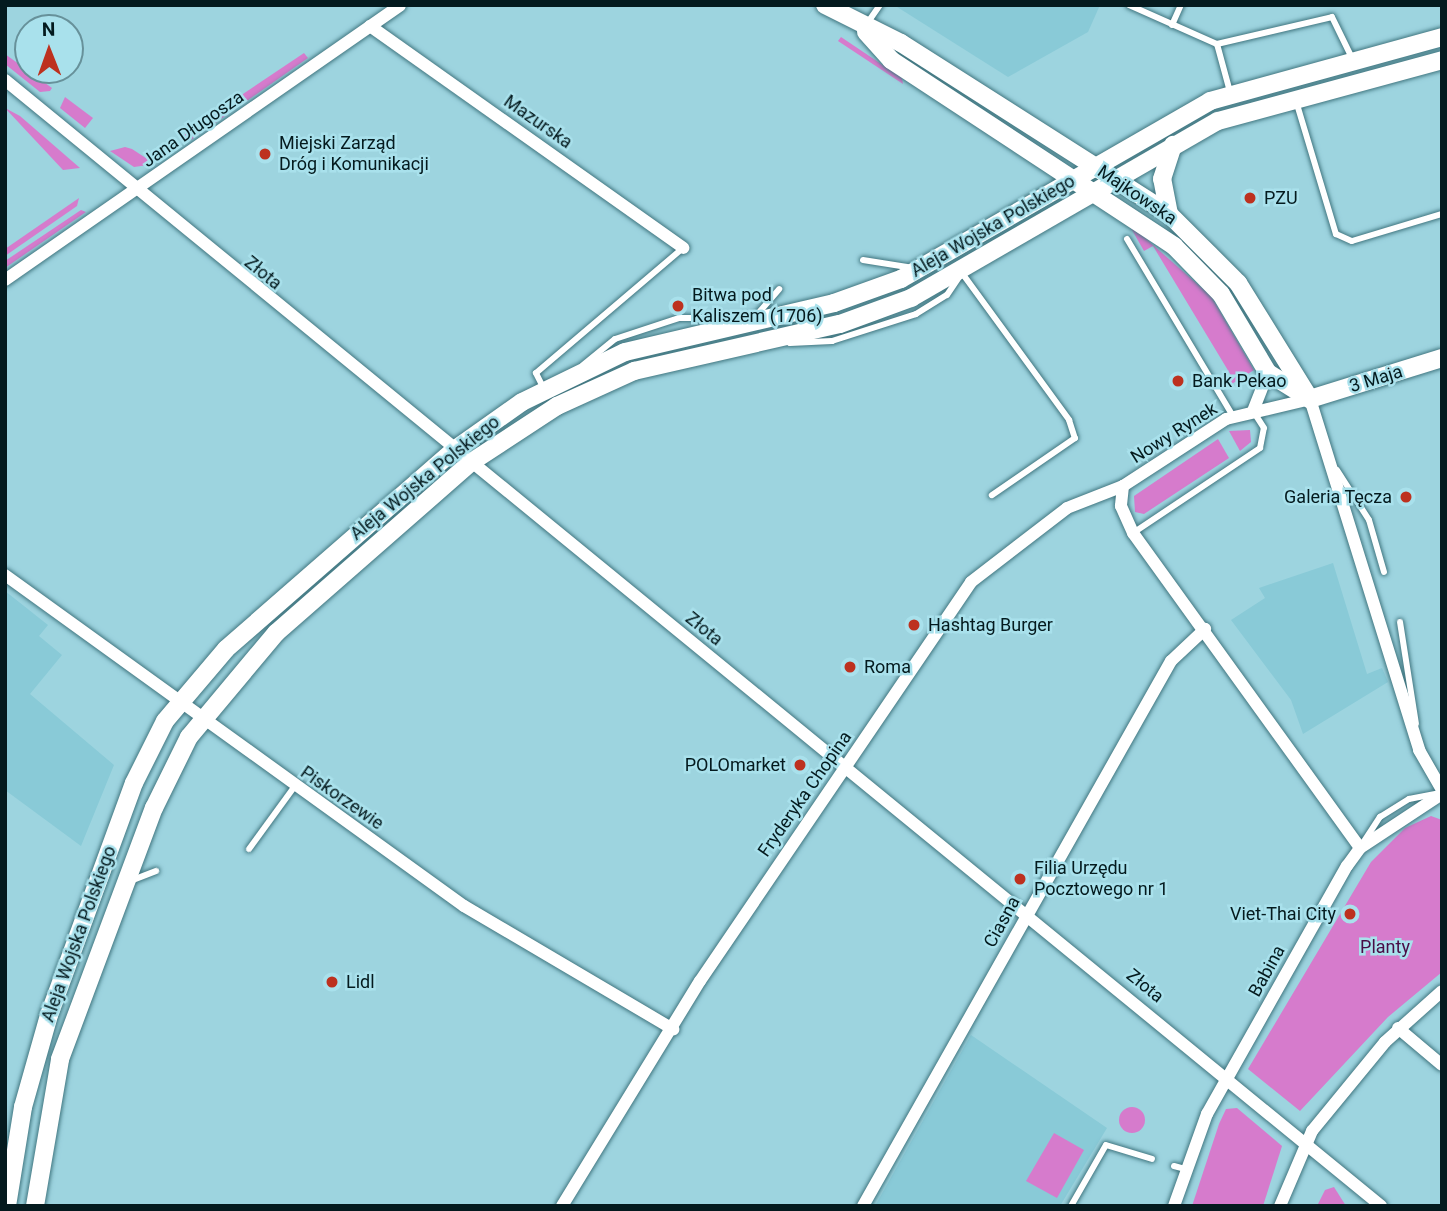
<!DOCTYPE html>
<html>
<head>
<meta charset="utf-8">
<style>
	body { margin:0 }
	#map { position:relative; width:1447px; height:1211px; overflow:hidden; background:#9dd4df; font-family:Roboto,sans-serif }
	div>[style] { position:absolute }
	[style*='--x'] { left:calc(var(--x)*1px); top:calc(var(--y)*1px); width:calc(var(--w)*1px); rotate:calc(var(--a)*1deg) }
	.built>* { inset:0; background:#89cad7 }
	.green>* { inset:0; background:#d67bcc }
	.round { border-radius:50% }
	.roads { filter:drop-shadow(0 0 2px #417680) drop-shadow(0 0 2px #417680) }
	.lane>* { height:6px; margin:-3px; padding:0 3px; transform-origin:3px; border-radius:3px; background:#fff }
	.street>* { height:12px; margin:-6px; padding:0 6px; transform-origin:6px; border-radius:6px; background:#fff }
	.secondary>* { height:18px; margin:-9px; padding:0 9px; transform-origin:9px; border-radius:9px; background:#fff }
	.dots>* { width:19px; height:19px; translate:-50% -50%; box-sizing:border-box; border:4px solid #a9e1ec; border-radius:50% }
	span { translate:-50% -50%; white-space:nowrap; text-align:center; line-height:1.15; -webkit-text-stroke:5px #a9e1ec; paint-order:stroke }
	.street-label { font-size:18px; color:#041a1e }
	.poi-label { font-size:18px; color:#041a1e }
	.left { translate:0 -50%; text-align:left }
	.right { translate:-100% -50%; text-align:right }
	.park-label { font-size:18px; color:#490c45 }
	.frame { position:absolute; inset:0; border:7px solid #041a1e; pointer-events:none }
	.north { position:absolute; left:14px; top:14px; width:70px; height:70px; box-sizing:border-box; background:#a9e1ec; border:2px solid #67919a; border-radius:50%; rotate:359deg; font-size:19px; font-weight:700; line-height:28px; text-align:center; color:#041a1e }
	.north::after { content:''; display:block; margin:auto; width:24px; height:32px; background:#bd311f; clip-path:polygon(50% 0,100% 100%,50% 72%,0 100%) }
</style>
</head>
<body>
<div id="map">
	<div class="built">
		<i style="clip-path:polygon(894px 5px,1100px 5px,1088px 32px,1008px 77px)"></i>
		<i style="clip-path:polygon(1333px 563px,1367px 674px,1382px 668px,1388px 682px,1303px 734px,1291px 700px,1231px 620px,1265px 598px,1259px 588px)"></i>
		<i style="clip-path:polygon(5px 591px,48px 625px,39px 636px,62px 655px,30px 694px,114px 765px,81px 846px,5px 790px)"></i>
		<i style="clip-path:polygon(971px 1035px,1107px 1128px,1060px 1206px,875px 1206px)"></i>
	</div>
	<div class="green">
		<i style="clip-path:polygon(841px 37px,902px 78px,903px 84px,838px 41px)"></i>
		<i style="clip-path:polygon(304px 53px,308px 58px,244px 103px,240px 96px)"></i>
		<i style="clip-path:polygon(5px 54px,52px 88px,50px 91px,40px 92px,5px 64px)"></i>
		<i style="clip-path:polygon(65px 97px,93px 118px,85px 128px,60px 108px)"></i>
		<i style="clip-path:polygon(5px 108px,20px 116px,80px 168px,63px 170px)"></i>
		<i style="clip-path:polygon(223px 108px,228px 114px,191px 140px,184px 135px)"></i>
		<i style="clip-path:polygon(125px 147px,132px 149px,155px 164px,134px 167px,110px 151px)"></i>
		<i style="clip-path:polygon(79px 198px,77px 206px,5px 256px,5px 249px)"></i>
		<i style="clip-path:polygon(81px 210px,86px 212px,5px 268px,5px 261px)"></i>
		<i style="clip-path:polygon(1128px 223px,1211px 296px,1254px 370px,1227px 387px,1232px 377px,1153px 246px,1144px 251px)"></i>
		<i style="clip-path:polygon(1250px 430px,1251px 442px,1240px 451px,1229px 431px)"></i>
		<i style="clip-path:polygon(1218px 439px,1229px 458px,1144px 514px,1135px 512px,1134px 496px)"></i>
		<i style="clip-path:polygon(1431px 816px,1442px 820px,1442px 972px,1388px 1017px,1300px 1111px,1248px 1069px,1371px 862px,1405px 828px)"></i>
		<i class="round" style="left:1119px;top:1107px;width:26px;height:26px"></i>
		<i style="clip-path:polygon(1237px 1108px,1282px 1146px,1263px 1206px,1192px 1206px,1219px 1124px,1226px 1109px)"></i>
		<i style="clip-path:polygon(1054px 1133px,1084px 1150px,1057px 1198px,1026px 1181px)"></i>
		<i style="clip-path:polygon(1334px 1187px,1346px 1206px,1317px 1206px,1325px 1190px)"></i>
	</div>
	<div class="roads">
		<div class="lane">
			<i style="--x:1129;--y:5;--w:96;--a:23.9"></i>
			<i style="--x:1217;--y:44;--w:50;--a:74.8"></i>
			<i style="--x:866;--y:25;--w:24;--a:-55"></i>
			<i style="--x:1172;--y:25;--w:22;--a:-66"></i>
			<i style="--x:1217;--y:44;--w:118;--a:-13.2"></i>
			<i style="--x:1332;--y:17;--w:48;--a:64"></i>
			<i style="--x:1296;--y:101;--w:139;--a:73.3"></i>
			<i style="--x:1336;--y:234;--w:17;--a:24"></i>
			<i style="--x:1352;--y:241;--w:94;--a:-16.7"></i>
			<i style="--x:1127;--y:239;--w:206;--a:59.1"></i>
			<i style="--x:863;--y:260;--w:51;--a:9.1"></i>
			<i style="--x:755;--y:317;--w:37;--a:-49"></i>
			<i style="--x:790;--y:343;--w:42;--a:-2.7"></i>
			<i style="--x:832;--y:341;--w:88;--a:-17.8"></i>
			<i style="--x:916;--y:314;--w:36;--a:-32"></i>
			<i style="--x:947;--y:295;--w:27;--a:-56"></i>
			<i style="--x:962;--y:273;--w:182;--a:53.9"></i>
			<i style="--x:1069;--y:420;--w:19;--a:72"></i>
			<i style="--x:1075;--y:438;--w:101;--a:145.5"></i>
			<i style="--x:583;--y:365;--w:41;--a:-39.1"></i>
			<i style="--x:615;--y:339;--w:67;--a:-18.2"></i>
			<i style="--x:679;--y:318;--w:59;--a:0"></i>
			<i style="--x:544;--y:389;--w:18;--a:-117"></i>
			<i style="--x:536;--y:373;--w:193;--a:-40.4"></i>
			<i style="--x:1337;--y:470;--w:59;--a:57.4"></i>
			<i style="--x:1369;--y:520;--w:54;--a:73.9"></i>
			<i style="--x:1133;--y:533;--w:153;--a:-33.8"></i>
			<i style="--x:1260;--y:448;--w:20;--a:-79"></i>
			<i style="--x:1264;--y:428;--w:20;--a:-123"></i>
			<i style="--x:1400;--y:622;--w:103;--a:81.1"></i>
			<i style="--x:1361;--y:846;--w:35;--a:-57"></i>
			<i style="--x:1380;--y:817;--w:34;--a:-32"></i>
			<i style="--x:1409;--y:799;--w:32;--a:-11"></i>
			<i style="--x:249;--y:849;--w:78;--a:-53.9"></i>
			<i style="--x:130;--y:881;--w:28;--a:-21"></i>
			<i style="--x:1174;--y:1166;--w:11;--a:15"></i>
			<i style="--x:1071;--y:1206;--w:70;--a:-60.2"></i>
			<i style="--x:1106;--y:1145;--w:48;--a:16.9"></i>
		</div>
		<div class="street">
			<i style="--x:370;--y:26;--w:384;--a:35.3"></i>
			<i style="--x:5;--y:80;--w:1778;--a:39.29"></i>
			<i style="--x:5;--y:280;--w:481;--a:-34.8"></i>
			<i style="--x:1253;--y:411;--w:41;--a:-68.5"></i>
			<i style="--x:1123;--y:486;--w:20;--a:96"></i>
			<i style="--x:1121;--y:506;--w:30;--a:66"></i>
			<i style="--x:1133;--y:533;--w:388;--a:54.2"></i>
			<i style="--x:5;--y:575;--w:566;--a:35.8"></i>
			<i style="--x:464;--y:906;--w:243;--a:30.5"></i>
			<i style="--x:1398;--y:1028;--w:57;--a:40.1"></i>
			<i style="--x:562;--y:1206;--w:264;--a:-58.5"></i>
			<i style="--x:700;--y:981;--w:482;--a:-55.8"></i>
			<i style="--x:971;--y:582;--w:121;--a:-37.6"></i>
			<i style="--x:1067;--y:508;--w:60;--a:-21.4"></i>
			<i style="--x:1123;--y:486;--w:123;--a:-33"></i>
			<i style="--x:1226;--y:419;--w:86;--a:-13.4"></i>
			<i style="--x:1310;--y:399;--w:368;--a:72.7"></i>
			<i style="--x:1419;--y:750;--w:46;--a:60.1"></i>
			<i style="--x:863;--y:1206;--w:626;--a:-60.53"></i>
			<i style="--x:1171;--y:661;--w:47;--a:-43.3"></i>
			<i style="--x:1174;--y:1206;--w:98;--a:-70.3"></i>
			<i style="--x:1207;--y:1114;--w:285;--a:-60.6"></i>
			<i style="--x:1347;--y:866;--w:22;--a:-54"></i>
			<i style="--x:1360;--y:848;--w:98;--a:-33.4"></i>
			<i style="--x:1280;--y:1206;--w:82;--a:-66.9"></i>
			<i style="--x:1312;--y:1131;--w:115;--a:-50.6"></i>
			<i style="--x:1385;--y:1042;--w:76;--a:-41.8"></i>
		</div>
		<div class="secondary">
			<i style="--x:825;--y:5;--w:85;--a:26.6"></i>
			<i style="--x:901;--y:43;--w:318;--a:32.5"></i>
			<i style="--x:1169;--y:214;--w:98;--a:45"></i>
			<i style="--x:1238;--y:283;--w:137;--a:58.2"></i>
			<i style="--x:866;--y:32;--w:38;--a:48"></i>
			<i style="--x:891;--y:60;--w:339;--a:33.3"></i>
			<i style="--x:1174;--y:246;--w:67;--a:45.6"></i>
			<i style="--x:1221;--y:294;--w:92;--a:59.3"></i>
			<i style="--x:1268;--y:373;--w:49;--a:31.8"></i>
			<i style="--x:1169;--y:214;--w:36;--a:-101"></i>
			<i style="--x:1162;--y:179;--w:36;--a:-72"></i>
			<i style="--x:1310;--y:399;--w:138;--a:-17.3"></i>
			<i style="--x:7;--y:1206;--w:100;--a:-80.8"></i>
			<i style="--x:23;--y:1107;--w:96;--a:-74.2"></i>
			<i style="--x:49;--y:1015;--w:247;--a:-69.9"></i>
			<i style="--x:134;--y:783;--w:69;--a:-63.4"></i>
			<i style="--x:165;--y:721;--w:94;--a:-49.7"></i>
			<i style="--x:226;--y:649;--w:303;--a:-41.1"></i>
			<i style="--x:454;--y:450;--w:83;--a:-35.2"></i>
			<i style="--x:522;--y:402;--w:114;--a:-25.9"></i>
			<i style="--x:625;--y:352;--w:215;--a:-13.2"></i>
			<i style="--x:834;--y:303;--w:71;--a:-19.7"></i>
			<i style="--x:901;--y:279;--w:357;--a:-29.9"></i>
			<i style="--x:1210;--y:101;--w:241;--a:-15.4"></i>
			<i style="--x:35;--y:1206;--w:149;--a:-80.3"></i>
			<i style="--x:60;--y:1059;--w:268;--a:-69.5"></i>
			<i style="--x:154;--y:808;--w:79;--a:-63.8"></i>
			<i style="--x:189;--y:737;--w:136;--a:-50.1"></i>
			<i style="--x:276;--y:633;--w:258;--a:-41.2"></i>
			<i style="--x:470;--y:463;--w:104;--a:-33.2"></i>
			<i style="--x:557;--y:406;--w:85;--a:-24.4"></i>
			<i style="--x:634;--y:371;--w:211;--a:-12.9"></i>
			<i style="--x:840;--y:324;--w:76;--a:-20.1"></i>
			<i style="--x:911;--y:298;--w:354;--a:-30"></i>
			<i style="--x:1218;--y:121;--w:232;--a:-15.2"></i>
		</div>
	</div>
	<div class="dots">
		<i style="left:265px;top:154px;background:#bd311f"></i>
		<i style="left:1250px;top:198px;background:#bd311f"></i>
		<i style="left:678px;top:306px;background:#bd311f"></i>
		<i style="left:1178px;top:381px;background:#bd311f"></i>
		<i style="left:1406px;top:497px;background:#bd311f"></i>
		<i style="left:914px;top:625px;background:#bd311f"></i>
		<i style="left:850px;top:667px;background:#bd311f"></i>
		<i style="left:800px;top:765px;background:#bd311f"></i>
		<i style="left:1020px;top:879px;background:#bd311f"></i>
		<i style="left:1350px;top:914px;background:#bd311f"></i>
		<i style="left:332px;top:982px;background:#bd311f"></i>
	</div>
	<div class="street-label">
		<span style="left:538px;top:122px;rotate:35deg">Mazurska</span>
		<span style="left:193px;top:129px;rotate:-35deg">Jana Długosza</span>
		<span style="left:1137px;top:195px;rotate:34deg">Majkowska</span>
		<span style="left:993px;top:226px;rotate:-30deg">Aleja Wojska Polskiego</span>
		<span style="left:263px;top:273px;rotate:39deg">Złota</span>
		<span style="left:1376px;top:379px;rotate:-17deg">3 Maja</span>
		<span style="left:1174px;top:433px;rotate:-32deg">Nowy Rynek</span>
		<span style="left:425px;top:478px;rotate:-39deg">Aleja Wojska Polskiego</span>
		<span style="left:704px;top:629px;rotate:39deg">Złota</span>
		<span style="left:805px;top:794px;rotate:-55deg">Fryderyka Chopina</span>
		<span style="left:342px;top:798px;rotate:35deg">Piskorzewie</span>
		<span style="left:1002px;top:922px;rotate:-61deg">Ciasna</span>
		<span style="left:79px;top:934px;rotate:-70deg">Aleja Wojska Polskiego</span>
		<span style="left:1267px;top:971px;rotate:-61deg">Babina</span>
		<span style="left:1145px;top:986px;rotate:39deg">Złota</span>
	</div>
	<div class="poi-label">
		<span class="left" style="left:279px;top:154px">Miejski Zarząd<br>Dróg i Komunikacji</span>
		<span class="left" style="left:1264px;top:198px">PZU</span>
		<span class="left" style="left:692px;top:306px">Bitwa pod<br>Kaliszem (1706)</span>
		<span class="left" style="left:1192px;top:381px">Bank Pekao</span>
		<span class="right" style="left:1392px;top:497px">Galeria Tęcza</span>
		<span class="left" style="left:928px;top:625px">Hashtag Burger</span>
		<span class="left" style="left:864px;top:667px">Roma</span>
		<span class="right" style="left:786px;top:765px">POLOmarket</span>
		<span class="left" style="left:1034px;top:879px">Filia Urzędu<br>Pocztowego nr 1</span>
		<span class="right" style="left:1336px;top:914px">Viet-Thai City</span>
		<span class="left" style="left:346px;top:982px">Lidl</span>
	</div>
	<div class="park-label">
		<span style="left:1385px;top:947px">Planty</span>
	</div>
	<div class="frame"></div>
	<div class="north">N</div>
</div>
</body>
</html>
